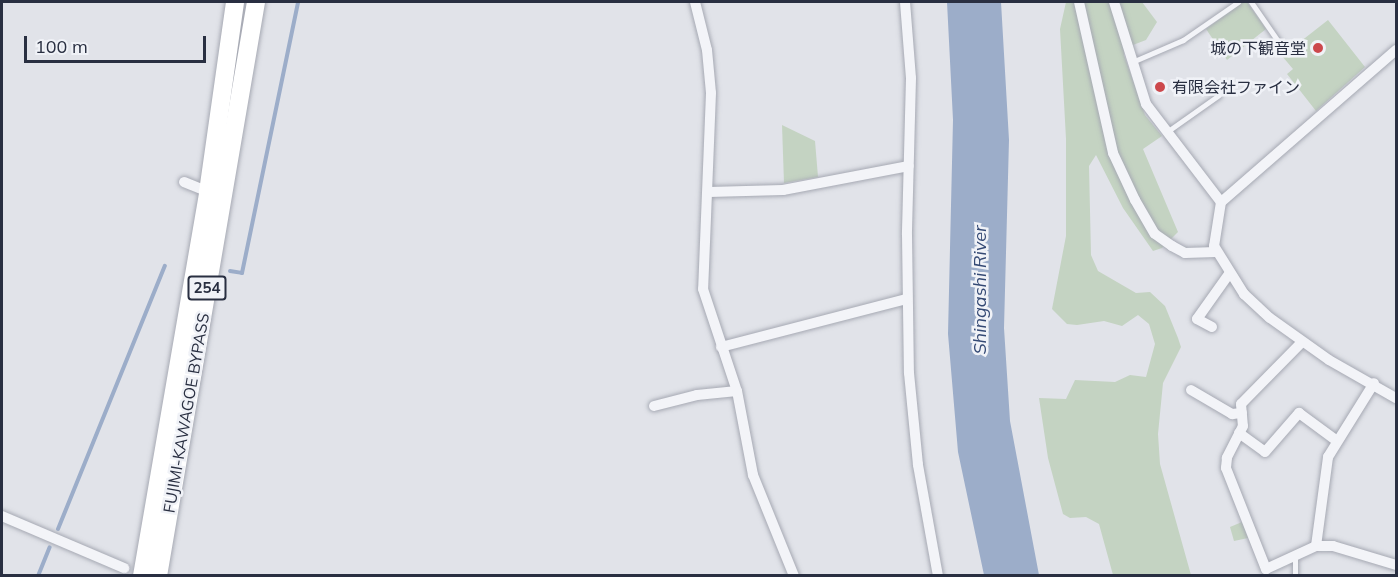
<!DOCTYPE html>
<html>
<head>
<meta charset="utf-8">
<style>
	body { margin:0 }
	#map { position:relative; width:1398px; height:577px; overflow:hidden; background:#e1e3e9; font-family:Mulish,"Noto Sans JP",sans-serif }
	div>[style] { position:absolute }
	[style*='--x'] { left:calc(var(--x)*1px); top:calc(var(--y)*1px); width:calc(var(--w)*1px); rotate:calc(var(--a)*1deg) }
	.green>* { inset:0; background:#c4d3c2 }
	.water>* { inset:0; background:#9cadc9 }
	.stream>* { height:4px; margin:-2px; padding:0 2px; transform-origin:2px; border-radius:2px; background:#9cadc9 }
	.roads { filter:drop-shadow(0 0 2px #a6a9b3) drop-shadow(0 0 2px #a6a9b3) }
	.lane>* { height:5px; margin:-2.5px; padding:0 2.5px; transform-origin:2.5px; border-radius:2.5px; background:#f3f4f8 }
	.street>* { height:10px; margin:-5px; padding:0 5px; transform-origin:5px; border-radius:5px; background:#f3f4f8 }
	.highway>* { height:18px; margin:-9px; padding:0 9px; transform-origin:9px; border-radius:9px; background:#fff }
	.dots>* { width:16px; height:16px; translate:-50% -50%; box-sizing:border-box; border:3px solid #f0f2f7; border-radius:50% }
	span { translate:-50% -50%; white-space:nowrap; text-align:center; line-height:1.15; -webkit-text-stroke:5px #f0f2f7; paint-order:stroke }
	.shield-label span { padding:2px 4px; background:#f0f2f7; border:2px solid; border-radius:4px; -webkit-text-stroke-width:0 }
	.shield-label { font-size:15px; color:#292f41; font-weight:700 }
	.poi-label { font-size:16px; color:#292f41 }
	.right { translate:-100% -50%; text-align:right }
	.left { translate:0 -50%; text-align:left }
	.street-label { font-size:16px; color:#292f41 }
	.water-label { font-size:18px; color:#344974; font-style:italic }
	.frame { position:absolute; inset:0; border:3px solid #292f41; pointer-events:none }
	.scale { position:absolute; left:24px; top:36px; width:182px; height:27px; box-sizing:border-box; border:3px solid #292f41; border-top:0; padding-left:8px; font-size:18px; line-height:21px; white-space:nowrap; color:#292f41; -webkit-text-stroke:4px #f0f2f7; paint-order:stroke }
</style>
</head>
<body>
<div id="map">
	<div class="green">
		<i style="clip-path:polygon(1066px 2px,1142px 2px,1157px 22px,1146px 40px,1125px 48px,1124px 55px,1145px 115px,1162px 136px,1143px 149px,1178px 232px,1162px 248px,1153px 251px,1123px 208px,1096px 155px,1089px 166px,1091px 255px,1098px 271px,1136px 293px,1150px 292px,1165px 306px,1178px 338px,1181px 347px,1163px 383px,1158px 434px,1160px 464px,1191px 575px,1113px 575px,1099px 524px,1086px 517px,1070px 518px,1063px 514px,1048px 458px,1039px 398px,1066px 399px,1075px 380px,1115px 382px,1130px 375px,1146px 377px,1155px 344px,1149px 324px,1138px 315px,1122px 326px,1104px 321px,1077px 325px,1067px 324px,1052px 309px,1066px 236px,1066px 139px,1060px 29px)"></i>
		<i style="clip-path:polygon(1243px 2px,1247px 2px,1266px 29px,1227px 60px,1206px 29px)"></i>
		<i style="clip-path:polygon(1328px 20px,1365px 67px,1316px 111px,1287px 74px,1293px 69px,1282px 56px)"></i>
		<i style="clip-path:polygon(782px 125px,815px 141px,818px 177px,784px 183px)"></i>
		<i style="clip-path:polygon(1242px 522px,1248px 538px,1234px 541px,1230px 527px)"></i>
	</div>
	<div class="water">
		<i style="clip-path:polygon(947px 2px,1001px 2px,1009px 140px,1004px 328px,1010px 421px,1039px 575px,984px 575px,958px 452px,948px 334px,953px 120px)"></i>
	</div>
	<div class="stream">
		<i style="--x:230;--y:271;--w:12;--a:9"></i>
		<i style="--x:242;--y:273;--w:277;--a:-78.3"></i>
		<i style="--x:58;--y:529;--w:284;--a:-67.9"></i>
		<i style="--x:38;--y:576;--w:31;--a:-68"></i>
	</div>
	<div class="roads">
		<div class="lane">
			<i style="--x:1251;--y:2;--w:55;--a:55.4"></i>
			<i style="--x:1132;--y:62;--w:56;--a:-23.3"></i>
			<i style="--x:1183;--y:40;--w:67;--a:-34.6"></i>
			<i style="--x:1168;--y:131;--w:62;--a:-35.2"></i>
			<i style="--x:1295;--y:576;--w:20;--a:-90"></i>
		</div>
		<div class="street">
			<i style="--x:695;--y:2;--w:49;--a:76"></i>
			<i style="--x:707;--y:50;--w:43;--a:84.7"></i>
			<i style="--x:711;--y:93;--w:196;--a:92.3"></i>
			<i style="--x:703;--y:289;--w:108;--a:71.6"></i>
			<i style="--x:737;--y:391;--w:86;--a:79.2"></i>
			<i style="--x:753;--y:475;--w:109;--a:67.9"></i>
			<i style="--x:905;--y:2;--w:76;--a:85.5"></i>
			<i style="--x:911;--y:78;--w:157;--a:91.5"></i>
			<i style="--x:907;--y:235;--w:138;--a:89.2"></i>
			<i style="--x:909;--y:373;--w:92;--a:84.4"></i>
			<i style="--x:918;--y:465;--w:113;--a:79.8"></i>
			<i style="--x:1079;--y:2;--w:155;--a:77.3"></i>
			<i style="--x:1113;--y:153;--w:52;--a:64.9"></i>
			<i style="--x:1135;--y:200;--w:39;--a:60"></i>
			<i style="--x:1155;--y:234;--w:21;--a:35"></i>
			<i style="--x:1172;--y:246;--w:15;--a:28"></i>
			<i style="--x:1185;--y:253;--w:31;--a:-2"></i>
			<i style="--x:1114;--y:2;--w:107;--a:72.6"></i>
			<i style="--x:1146;--y:104;--w:123;--a:52.6"></i>
			<i style="--x:1396;--y:50;--w:232;--a:139"></i>
			<i style="--x:1221;--y:202;--w:45;--a:99"></i>
			<i style="--x:1214;--y:246;--w:57;--a:58"></i>
			<i style="--x:1244;--y:294;--w:35;--a:43"></i>
			<i style="--x:1270;--y:318;--w:72;--a:35.4"></i>
			<i style="--x:1329;--y:360;--w:77;--a:29.6"></i>
			<i style="--x:184;--y:182;--w:29;--a:22"></i>
			<i style="--x:709;--y:192;--w:74;--a:-1.5"></i>
			<i style="--x:783;--y:190;--w:128;--a:-10.8"></i>
			<i style="--x:1212;--y:327;--w:17;--a:-152"></i>
			<i style="--x:1197;--y:319;--w:55;--a:-54.6"></i>
			<i style="--x:1302;--y:342;--w:87;--a:134.5"></i>
			<i style="--x:1241;--y:404;--w:22;--a:85"></i>
			<i style="--x:1243;--y:426;--w:36;--a:117"></i>
			<i style="--x:1227;--y:458;--w:10;--a:96"></i>
			<i style="--x:1226;--y:468;--w:109;--a:68.4"></i>
			<i style="--x:1266;--y:569;--w:55;--a:-24.7"></i>
			<i style="--x:1316;--y:546;--w:17;--a:0"></i>
			<i style="--x:1333;--y:546;--w:66;--a:16.8"></i>
			<i style="--x:721;--y:347;--w:192;--a:-14.5"></i>
			<i style="--x:1191;--y:390;--w:48;--a:30.3"></i>
			<i style="--x:1232;--y:414;--w:10;--a:-6"></i>
			<i style="--x:654;--y:406;--w:44;--a:-14.3"></i>
			<i style="--x:697;--y:395;--w:40;--a:-5.7"></i>
			<i style="--x:1239;--y:433;--w:32;--a:36"></i>
			<i style="--x:1265;--y:452;--w:52;--a:-48.9"></i>
			<i style="--x:1299;--y:413;--w:47;--a:36.4"></i>
			<i style="--x:2;--y:516;--w:133;--a:23.1"></i>
			<i style="--x:1316;--y:546;--w:90;--a:-82.3"></i>
			<i style="--x:1328;--y:457;--w:87;--a:-58.1"></i>
		</div>
		<div class="highway">
			<i style="--x:142;--y:576;--w:390;--a:-80.2"></i>
			<i style="--x:208;--y:192;--w:192;--a:-81.9"></i>
			<i style="--x:158;--y:576;--w:582;--a:-80.31"></i>
		</div>
	</div>
	<div class="dots">
		<i style="left:1318px;top:48px;background:#cc484c"></i>
		<i style="left:1160px;top:87px;background:#cc484c"></i>
	</div>
	<div class="shield-label">
		<span style="left:207px;top:288px">254</span>
	</div>
	<div class="poi-label">
		<span class="right" style="left:1306px;top:48px">城の下観音堂</span>
		<span class="left" style="left:1172px;top:87px">有限会社ファイン</span>
	</div>
	<div class="street-label">
		<span style="left:186px;top:413px;rotate:-80deg">FUJIMI-KAWAGOE BYPASS</span>
	</div>
	<div class="water-label">
		<span style="left:980px;top:290px;rotate:-90deg">Shingashi River</span>
	</div>
	<div class="frame"></div>
	<div class="scale">100 m</div>
</div>
</body>
</html>
